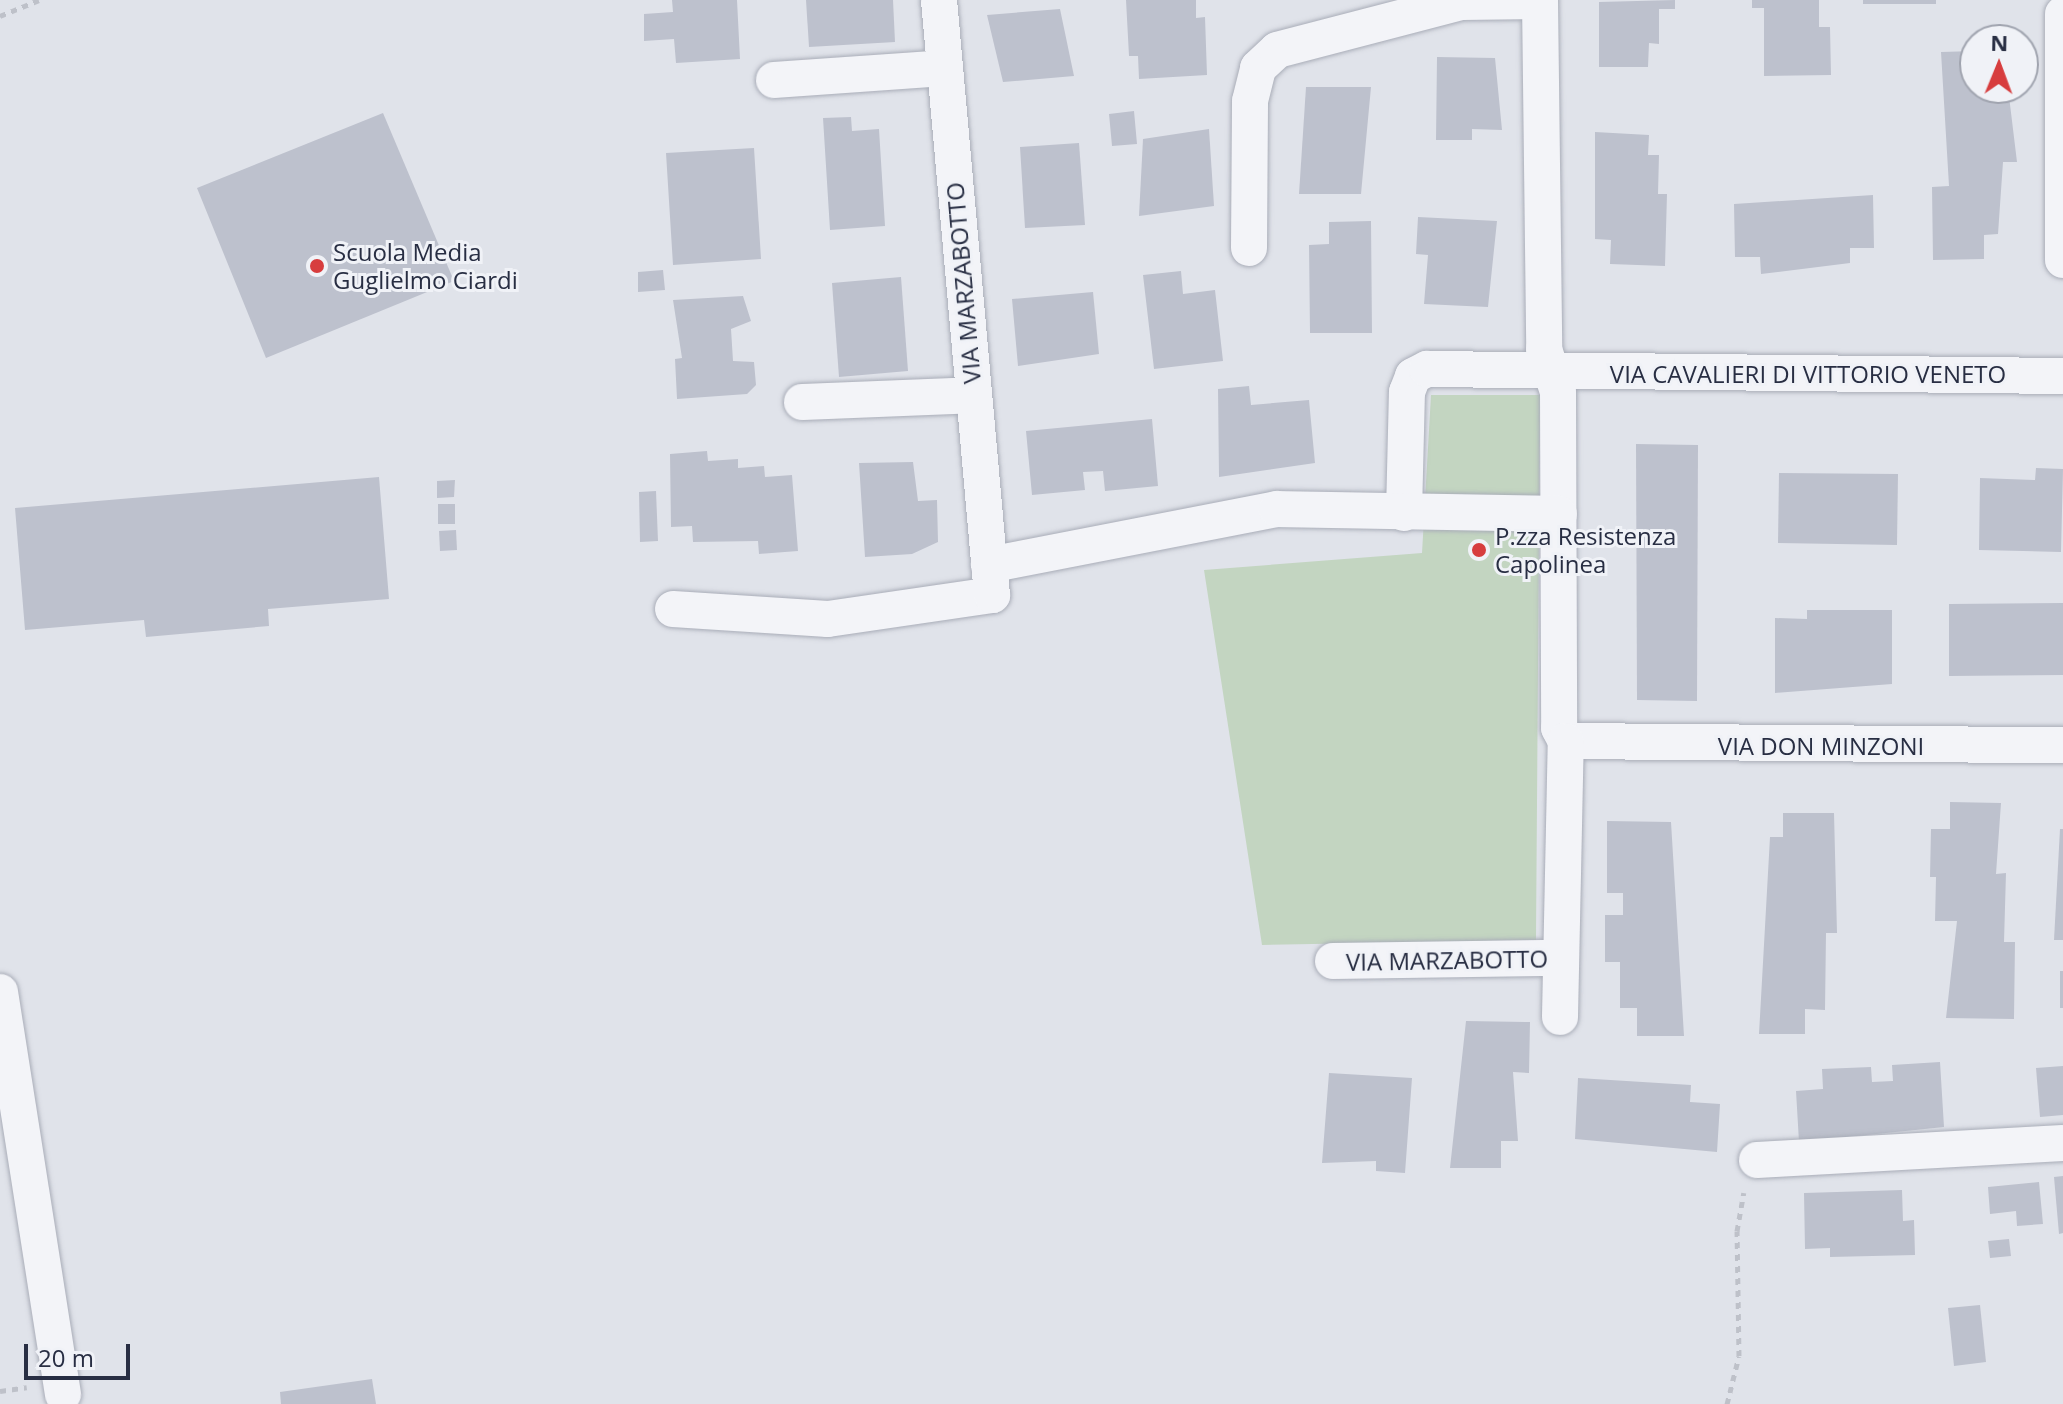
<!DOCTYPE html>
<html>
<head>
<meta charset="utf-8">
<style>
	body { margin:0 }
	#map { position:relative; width:2063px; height:1404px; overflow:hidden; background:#e0e3ea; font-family:"Open Sans",sans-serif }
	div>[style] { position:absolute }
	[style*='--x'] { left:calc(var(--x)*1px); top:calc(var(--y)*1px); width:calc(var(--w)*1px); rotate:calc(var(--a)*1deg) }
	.green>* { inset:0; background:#c3d5c1 }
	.building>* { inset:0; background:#bdc1cd }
	.path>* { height:5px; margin-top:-2.5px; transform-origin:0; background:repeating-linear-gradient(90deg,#bec1c9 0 6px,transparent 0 12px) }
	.roads { filter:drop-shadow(0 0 2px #a9adb8) drop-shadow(0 0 2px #a9adb8) }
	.minor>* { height:36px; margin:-18px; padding:0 18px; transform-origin:18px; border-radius:18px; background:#f3f4f8 }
	.dots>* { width:22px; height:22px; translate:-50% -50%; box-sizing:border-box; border:4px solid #f0f2f7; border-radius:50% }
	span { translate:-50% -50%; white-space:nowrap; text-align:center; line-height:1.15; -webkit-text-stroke:6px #f0f2f7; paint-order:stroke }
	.poi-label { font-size:24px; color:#282e43 }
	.left { translate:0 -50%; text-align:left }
	.street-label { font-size:24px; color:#282e43 }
	.north { position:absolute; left:1959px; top:24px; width:80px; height:80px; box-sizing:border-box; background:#f0f2f7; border:2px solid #a0a4af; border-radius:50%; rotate:1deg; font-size:22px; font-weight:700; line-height:32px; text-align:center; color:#282e43 }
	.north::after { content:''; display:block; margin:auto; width:28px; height:36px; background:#d73d3e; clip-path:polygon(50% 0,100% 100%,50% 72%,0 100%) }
	.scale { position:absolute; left:24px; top:1344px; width:106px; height:36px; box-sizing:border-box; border:4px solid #282e43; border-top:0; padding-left:10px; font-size:24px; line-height:28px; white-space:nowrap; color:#282e43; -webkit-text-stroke:6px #f0f2f7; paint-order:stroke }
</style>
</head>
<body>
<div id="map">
	<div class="green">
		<i style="clip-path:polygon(1431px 395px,1540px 395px,1536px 940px,1262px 945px,1204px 570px,1422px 553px)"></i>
	</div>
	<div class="building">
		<i style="clip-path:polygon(672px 0,737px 0,740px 59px,676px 63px,674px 39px,644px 41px,644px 14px,673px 12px)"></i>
		<i style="clip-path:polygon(806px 0,893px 0,895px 42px,809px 47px)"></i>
		<i style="clip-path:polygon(1126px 0,1196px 0,1196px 18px,1205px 17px,1207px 75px,1139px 79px,1138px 56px,1129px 56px)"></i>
		<i style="clip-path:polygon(1675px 0,1675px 9px,1659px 9px,1659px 44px,1649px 43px,1648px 67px,1599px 67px,1599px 2px)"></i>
		<i style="clip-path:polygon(1752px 0,1819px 0,1819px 27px,1830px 27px,1831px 75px,1764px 76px,1764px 8px,1752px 8px)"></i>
		<i style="clip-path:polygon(1863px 0,1936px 0,1936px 4px,1863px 4px)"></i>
		<i style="clip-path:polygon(1060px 9px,1074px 76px,1003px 82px,987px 15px)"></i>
		<i style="clip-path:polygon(1975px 51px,1975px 88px,2008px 88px,2017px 162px,2003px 162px,1998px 234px,1984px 235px,1984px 259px,1933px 260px,1932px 187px,1949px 186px,1941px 52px)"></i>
		<i style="clip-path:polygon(1437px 57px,1495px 58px,1502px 130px,1472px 129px,1472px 140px,1436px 140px)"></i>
		<i style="clip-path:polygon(1306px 87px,1371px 87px,1361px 194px,1299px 194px)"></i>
		<i style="clip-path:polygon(1134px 111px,1137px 144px,1112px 146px,1109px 114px)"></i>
		<i style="clip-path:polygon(383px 113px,454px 281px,266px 358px,197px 188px)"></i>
		<i style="clip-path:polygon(851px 117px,852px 131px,879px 129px,885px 226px,830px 230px,823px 118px)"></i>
		<i style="clip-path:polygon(1209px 129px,1214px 206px,1139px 216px,1143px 139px)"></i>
		<i style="clip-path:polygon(1595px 132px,1649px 135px,1648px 155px,1659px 155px,1658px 194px,1667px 194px,1665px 266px,1610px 264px,1611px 240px,1595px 239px)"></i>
		<i style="clip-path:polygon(1079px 143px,1085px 225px,1025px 228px,1020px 147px)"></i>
		<i style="clip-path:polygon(754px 148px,761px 259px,673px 265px,666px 153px)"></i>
		<i style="clip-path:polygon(1873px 195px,1874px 248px,1850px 248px,1850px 263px,1761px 274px,1760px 257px,1735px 257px,1734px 204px)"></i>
		<i style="clip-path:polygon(1418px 217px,1497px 221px,1488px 307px,1424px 304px,1428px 255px,1416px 254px)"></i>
		<i style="clip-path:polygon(1371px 221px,1372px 333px,1310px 333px,1309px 245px,1329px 244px,1329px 222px)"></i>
		<i style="clip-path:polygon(663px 270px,665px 290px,638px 292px,638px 272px)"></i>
		<i style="clip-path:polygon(1181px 271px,1183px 294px,1215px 290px,1223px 361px,1154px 369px,1143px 275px)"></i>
		<i style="clip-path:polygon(901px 277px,908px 371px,839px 377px,832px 283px)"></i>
		<i style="clip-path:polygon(1093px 292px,1099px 354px,1018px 366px,1012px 299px)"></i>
		<i style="clip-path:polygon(743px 296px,751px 321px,731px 329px,733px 361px,754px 362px,756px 385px,747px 394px,677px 399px,675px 359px,682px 358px,673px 300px)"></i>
		<i style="clip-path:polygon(1249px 386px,1251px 405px,1309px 400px,1315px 463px,1219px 477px,1218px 389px)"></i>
		<i style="clip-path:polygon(1152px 419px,1158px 486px,1105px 491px,1103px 471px,1083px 472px,1085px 490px,1032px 495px,1026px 431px)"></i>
		<i style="clip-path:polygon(1636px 444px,1698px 445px,1697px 701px,1637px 700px)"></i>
		<i style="clip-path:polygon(707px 451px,708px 461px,738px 459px,738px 468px,764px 466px,765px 477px,792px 475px,798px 551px,759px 554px,758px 541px,693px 542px,692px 526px,671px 527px,670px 454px)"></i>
		<i style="clip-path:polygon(913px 462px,918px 501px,937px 500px,938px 542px,912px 554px,865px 557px,859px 463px)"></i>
		<i style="clip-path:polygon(2036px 468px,2063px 469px,2061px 552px,1979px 550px,1980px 478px,2035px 480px)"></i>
		<i style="clip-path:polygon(1779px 473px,1898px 474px,1897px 545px,1778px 543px)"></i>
		<i style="clip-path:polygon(379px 477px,389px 599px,268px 609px,269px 626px,146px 637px,144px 620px,25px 630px,15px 508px)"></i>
		<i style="clip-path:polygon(455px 480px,454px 497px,437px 498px,437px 481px)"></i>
		<i style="clip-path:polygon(656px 491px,658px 541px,640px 542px,639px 492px)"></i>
		<i style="clip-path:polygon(438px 504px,455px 504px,455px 524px,438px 524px)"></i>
		<i style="clip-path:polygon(456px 530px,457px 550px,440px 551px,439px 531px)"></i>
		<i style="clip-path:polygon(2063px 603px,2063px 675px,1949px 676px,1949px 604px)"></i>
		<i style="clip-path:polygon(1807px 610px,1892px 610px,1892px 684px,1775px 693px,1775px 618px,1807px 619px)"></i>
		<i style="clip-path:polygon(1950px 802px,2001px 803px,1996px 874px,2006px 873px,2004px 942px,2015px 942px,2014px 1019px,1946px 1018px,1957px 921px,1935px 921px,1936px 877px,1930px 877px,1931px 829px,1950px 829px)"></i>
		<i style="clip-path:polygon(1783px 813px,1834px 813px,1837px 933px,1826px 933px,1825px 1010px,1805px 1009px,1805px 1034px,1759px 1034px,1770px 837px,1783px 837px)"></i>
		<i style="clip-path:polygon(1607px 821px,1671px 822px,1684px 1036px,1637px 1036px,1637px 1008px,1620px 1008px,1620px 962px,1605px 962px,1605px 915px,1623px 915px,1623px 893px,1607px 893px)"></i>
		<i style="clip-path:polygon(2060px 829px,2063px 829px,2063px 940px,2054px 940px)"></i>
		<i style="clip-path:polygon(2060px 971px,2063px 971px,2063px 1008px,2060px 1008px)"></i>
		<i style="clip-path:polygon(1466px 1021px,1530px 1022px,1529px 1073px,1513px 1072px,1518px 1141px,1501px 1141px,1501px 1168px,1450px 1168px)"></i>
		<i style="clip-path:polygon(1940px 1062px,1944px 1127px,1799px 1142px,1796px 1091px,1823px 1089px,1822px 1069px,1871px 1067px,1872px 1082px,1893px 1081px,1892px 1065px)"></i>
		<i style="clip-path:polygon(2063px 1066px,2063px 1115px,2040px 1117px,2036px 1068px)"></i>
		<i style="clip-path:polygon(1329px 1073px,1412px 1078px,1405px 1173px,1376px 1171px,1376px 1161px,1322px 1163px)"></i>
		<i style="clip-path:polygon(1578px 1078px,1691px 1085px,1690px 1102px,1720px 1104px,1717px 1152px,1575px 1139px)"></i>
		<i style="clip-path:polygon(2063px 1176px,2063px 1233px,2059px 1234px,2054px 1177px)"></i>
		<i style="clip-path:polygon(2039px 1182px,2043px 1224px,2017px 1226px,2016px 1211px,1990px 1214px,1988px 1187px)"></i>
		<i style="clip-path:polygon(1902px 1190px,1903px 1221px,1914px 1220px,1915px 1255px,1830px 1257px,1830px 1248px,1805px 1249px,1804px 1193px)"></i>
		<i style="clip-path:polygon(2009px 1239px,2011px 1256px,1990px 1258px,1988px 1241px)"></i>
		<i style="clip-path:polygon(1980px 1305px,1986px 1362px,1954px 1366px,1948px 1308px)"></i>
		<i style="clip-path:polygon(372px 1379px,376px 1404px,281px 1404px,280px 1392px)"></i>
	</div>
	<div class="path">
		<i style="--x:0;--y:16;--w:42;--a:-22.3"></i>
		<i style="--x:0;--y:1391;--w:27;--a:-8"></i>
		<i style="--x:1727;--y:1404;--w:49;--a:-76"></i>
		<i style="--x:1739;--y:1356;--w:125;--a:-90.9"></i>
		<i style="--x:1737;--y:1231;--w:39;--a:-80"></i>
	</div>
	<div class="roads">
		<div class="minor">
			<i style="--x:1540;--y:0;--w:349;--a:89.3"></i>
			<i style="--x:1544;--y:349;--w:45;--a:72"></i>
			<i style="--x:1558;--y:392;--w:336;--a:89.8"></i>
			<i style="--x:1559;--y:728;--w:15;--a:62"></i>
			<i style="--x:1566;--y:741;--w:497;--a:0.5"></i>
			<i style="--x:2063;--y:14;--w:246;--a:90"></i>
			<i style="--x:774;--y:80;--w:170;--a:-4"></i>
			<i style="--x:1249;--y:248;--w:147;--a:-89.6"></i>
			<i style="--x:1250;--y:101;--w:34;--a:-76"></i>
			<i style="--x:1258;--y:68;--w:26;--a:-43"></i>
			<i style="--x:1277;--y:50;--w:190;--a:-14.6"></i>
			<i style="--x:1461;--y:2;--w:79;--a:-0.7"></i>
			<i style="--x:802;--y:402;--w:171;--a:-2.3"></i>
			<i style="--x:1404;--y:513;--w:121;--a:-88.6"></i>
			<i style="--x:1407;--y:392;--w:17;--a:-69"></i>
			<i style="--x:1413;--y:376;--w:16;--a:-27"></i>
			<i style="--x:1427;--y:369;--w:636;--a:0.63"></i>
			<i style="--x:989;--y:565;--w:293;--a:-11"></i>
			<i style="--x:1277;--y:509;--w:282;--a:1"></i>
			<i style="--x:673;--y:609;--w:155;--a:3.7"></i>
			<i style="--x:828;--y:619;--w:166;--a:-8.3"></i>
			<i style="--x:992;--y:595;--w:597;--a:-95.09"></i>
			<i style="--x:1333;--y:961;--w:227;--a:-0.8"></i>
			<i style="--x:0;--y:992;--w:407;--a:81.1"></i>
			<i style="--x:1560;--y:1017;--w:276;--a:-88.8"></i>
			<i style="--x:1757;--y:1160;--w:306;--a:-3.2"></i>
		</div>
	</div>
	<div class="dots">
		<i style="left:317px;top:266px;background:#d73d3e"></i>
		<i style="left:1479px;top:550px;background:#d73d3e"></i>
	</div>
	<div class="poi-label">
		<span class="left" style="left:333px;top:266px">Scuola Media<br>Guglielmo Ciardi</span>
		<span class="left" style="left:1495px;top:550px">P.zza Resistenza<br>Capolinea</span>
	</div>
	<div class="street-label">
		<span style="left:963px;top:283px;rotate:-95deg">VIA MARZABOTTO</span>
		<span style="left:1808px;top:374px">VIA CAVALIERI DI VITTORIO VENETO</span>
		<span style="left:1821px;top:746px">VIA DON MINZONI</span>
		<span style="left:1447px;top:960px;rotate:-1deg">VIA MARZABOTTO</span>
	</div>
	<div class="north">N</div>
	<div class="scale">20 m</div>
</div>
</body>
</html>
